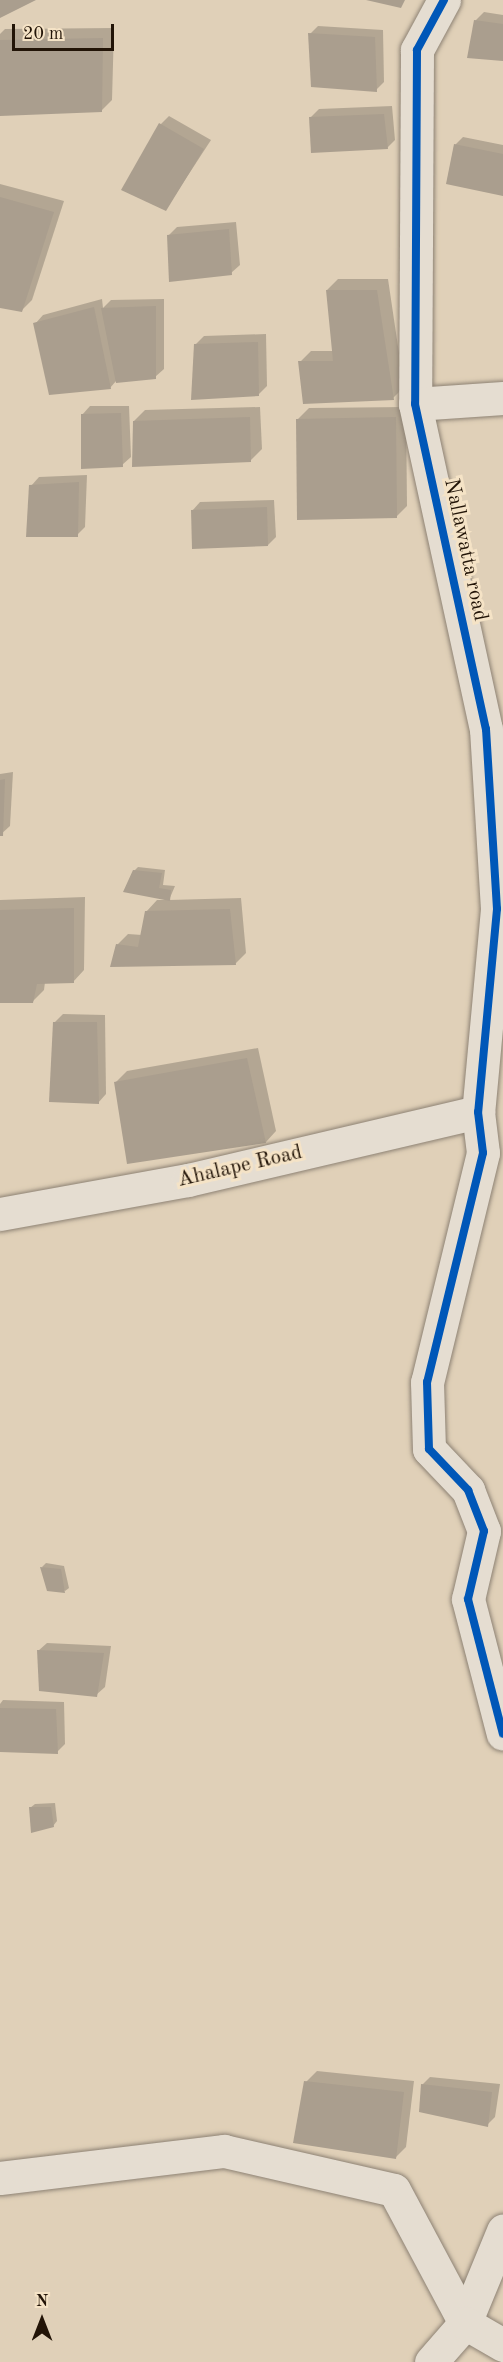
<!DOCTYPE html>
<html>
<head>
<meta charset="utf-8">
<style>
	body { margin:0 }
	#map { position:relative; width:503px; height:2362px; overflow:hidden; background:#e0d0b8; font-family:"Old Standard TT",serif }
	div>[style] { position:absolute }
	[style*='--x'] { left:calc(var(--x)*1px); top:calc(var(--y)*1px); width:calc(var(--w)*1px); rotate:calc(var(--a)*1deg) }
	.shadow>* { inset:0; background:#0003 }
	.building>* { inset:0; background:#aa9e8e }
	.roads { filter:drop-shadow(0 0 2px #8d8274) drop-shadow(0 0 2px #8d8274) }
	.minor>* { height:33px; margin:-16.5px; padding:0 16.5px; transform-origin:16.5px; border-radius:16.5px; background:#e5ddd1 }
	.cycleway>* { height:8px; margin:-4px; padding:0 4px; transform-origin:4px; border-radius:4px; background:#0057b8 }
	span { translate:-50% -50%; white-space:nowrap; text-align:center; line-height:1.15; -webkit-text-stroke:6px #f5e3c6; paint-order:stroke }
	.street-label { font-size:21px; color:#221407 }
	.north { position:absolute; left:12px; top:2290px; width:60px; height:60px; -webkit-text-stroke:4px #f5e3c6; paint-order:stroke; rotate:0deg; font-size:16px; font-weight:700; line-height:24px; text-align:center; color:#221407 }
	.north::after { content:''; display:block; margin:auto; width:21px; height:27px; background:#221407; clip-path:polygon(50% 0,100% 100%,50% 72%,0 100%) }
	.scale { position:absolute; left:12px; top:24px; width:102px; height:27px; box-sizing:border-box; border:3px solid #221407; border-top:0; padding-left:8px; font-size:18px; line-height:21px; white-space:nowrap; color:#221407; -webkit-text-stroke:4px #f5e3c6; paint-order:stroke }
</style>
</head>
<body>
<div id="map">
	<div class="shadow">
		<i style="clip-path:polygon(484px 12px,503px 15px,503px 59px,475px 21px)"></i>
		<i style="clip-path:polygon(318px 26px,383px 30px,384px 82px,376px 90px,310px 34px)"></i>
		<i style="clip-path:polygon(114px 28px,112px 100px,101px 111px,0 115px,0 34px,5px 29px)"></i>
		<i style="clip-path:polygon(392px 106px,395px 140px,387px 148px,310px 118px,319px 109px)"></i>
		<i style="clip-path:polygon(169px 116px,211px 140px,166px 209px,161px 124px)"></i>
		<i style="clip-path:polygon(463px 137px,503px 145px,503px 194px,455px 145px)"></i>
		<i style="clip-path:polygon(0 184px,64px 201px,32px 300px,21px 311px,0 306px)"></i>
		<i style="clip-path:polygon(236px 222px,240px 265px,231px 273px,168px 236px,177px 227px)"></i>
		<i style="clip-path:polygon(338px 279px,388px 279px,404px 387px,393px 398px,300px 362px,311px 351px,333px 351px,327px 290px)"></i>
		<i style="clip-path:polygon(102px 299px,103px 308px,111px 300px,164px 299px,164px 369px,155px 377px,116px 381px,110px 388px,35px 324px,43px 315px)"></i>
		<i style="clip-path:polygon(266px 334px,267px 386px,259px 394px,196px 344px,204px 336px)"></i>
		<i style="clip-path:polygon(90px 406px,129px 406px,131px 457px,122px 465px,82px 415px)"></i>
		<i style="clip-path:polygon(260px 407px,262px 449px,251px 460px,134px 421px,145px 410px)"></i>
		<i style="clip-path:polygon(406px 407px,407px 506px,396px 517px,298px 419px,309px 408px)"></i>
		<i style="clip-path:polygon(87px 475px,85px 527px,77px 535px,31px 486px,39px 477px)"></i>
		<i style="clip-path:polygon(274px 500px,276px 537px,268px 545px,192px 511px,200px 502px)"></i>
		<i style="clip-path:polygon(13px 772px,10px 826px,0 835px,0 774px)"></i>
		<i style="clip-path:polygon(138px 867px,165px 870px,163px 885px,175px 886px,169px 900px,241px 898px,246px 953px,235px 964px,117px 945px,128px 934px,142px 935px,146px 912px,157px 900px,168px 900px,134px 871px)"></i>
		<i style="clip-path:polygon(85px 897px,84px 970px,73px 982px,45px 982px,44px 990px,33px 1001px,0 1002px,0 900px)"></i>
		<i style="clip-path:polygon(63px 1014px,105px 1015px,106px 1094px,98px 1103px,55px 1022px)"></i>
		<i style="clip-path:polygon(258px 1048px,276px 1131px,266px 1142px,116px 1082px,127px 1071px)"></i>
		<i style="clip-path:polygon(46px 1563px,64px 1566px,69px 1588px,65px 1591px,42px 1567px)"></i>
		<i style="clip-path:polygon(47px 1643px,111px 1646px,105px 1687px,96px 1695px,38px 1651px)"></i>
		<i style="clip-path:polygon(3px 1700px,64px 1702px,65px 1744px,57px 1752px,0 1750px,0 1704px)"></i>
		<i style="clip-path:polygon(55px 1803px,57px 1821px,53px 1826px,30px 1808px,35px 1804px)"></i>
		<i style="clip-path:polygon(317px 2071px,414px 2081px,406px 2147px,395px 2158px,306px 2082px)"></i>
		<i style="clip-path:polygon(430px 2077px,500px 2084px,495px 2117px,487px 2125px,422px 2085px)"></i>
	</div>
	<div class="building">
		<i style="clip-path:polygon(0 0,36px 0,0 18px)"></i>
		<i style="clip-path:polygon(366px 0,405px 0,401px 8px)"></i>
		<i style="clip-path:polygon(474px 20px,503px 24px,503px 61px,467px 58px)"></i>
		<i style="clip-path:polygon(308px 33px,375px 37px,377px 92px,311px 87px)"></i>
		<i style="clip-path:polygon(103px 38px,102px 112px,0 116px,0 40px)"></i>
		<i style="clip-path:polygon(384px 114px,388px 149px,311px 153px,309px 117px)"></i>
		<i style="clip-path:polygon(159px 123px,204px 149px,166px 211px,121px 190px)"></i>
		<i style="clip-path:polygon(454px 144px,503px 154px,503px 196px,446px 184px)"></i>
		<i style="clip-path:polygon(0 197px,54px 212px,22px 312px,0 308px)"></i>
		<i style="clip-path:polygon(229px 229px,232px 275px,169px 282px,167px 235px)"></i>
		<i style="clip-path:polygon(326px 290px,377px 290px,394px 400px,303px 404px,298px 361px,333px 361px)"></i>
		<i style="clip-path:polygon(156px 306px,156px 379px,116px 383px,101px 308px)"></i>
		<i style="clip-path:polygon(94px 307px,111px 389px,49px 395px,33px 323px)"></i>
		<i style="clip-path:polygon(258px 342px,259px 396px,191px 400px,194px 344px)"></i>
		<i style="clip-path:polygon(121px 413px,123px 467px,81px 469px,81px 414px)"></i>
		<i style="clip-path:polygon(250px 417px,251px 462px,132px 467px,133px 421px)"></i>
		<i style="clip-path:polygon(396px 417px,397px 518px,297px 520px,296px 419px)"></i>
		<i style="clip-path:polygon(79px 482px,78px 537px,26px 537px,29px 485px)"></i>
		<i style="clip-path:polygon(267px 507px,268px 546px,192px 549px,191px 510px)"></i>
		<i style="clip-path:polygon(5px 779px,3px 836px,0 836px,0 780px)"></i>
		<i style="clip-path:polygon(133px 870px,162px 873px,159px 888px,171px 890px,170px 901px,123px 892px)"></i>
		<i style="clip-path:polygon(74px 908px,74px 983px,37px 984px,33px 1003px,0 1003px,0 910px)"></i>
		<i style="clip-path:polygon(230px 909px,236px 965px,110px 967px,116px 944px,138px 947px,145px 911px)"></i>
		<i style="clip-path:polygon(53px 1022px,97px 1022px,99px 1104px,49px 1102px)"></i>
		<i style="clip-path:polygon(247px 1058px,266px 1143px,127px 1164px,114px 1082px)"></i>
		<i style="clip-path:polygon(40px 1567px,61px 1569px,65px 1593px,47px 1591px)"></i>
		<i style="clip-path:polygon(37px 1650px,104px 1653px,97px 1697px,39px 1691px)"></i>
		<i style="clip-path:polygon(0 1708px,56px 1709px,58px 1754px,0 1752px)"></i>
		<i style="clip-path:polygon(29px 1807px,51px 1807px,54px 1827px,31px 1833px)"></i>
		<i style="clip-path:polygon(304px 2081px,404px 2092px,396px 2159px,293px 2143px)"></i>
		<i style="clip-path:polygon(421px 2084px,492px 2092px,488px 2127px,419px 2112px)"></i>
	</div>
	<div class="roads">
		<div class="minor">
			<i style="--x:444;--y:0;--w:57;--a:118.4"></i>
			<i style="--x:417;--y:50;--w:354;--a:90.3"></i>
			<i style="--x:415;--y:404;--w:333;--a:77.7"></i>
			<i style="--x:486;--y:729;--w:180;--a:86.5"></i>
			<i style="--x:497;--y:909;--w:204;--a:95.3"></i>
			<i style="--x:478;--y:1112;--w:41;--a:83"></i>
			<i style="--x:483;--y:1153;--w:236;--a:103.7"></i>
			<i style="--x:427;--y:1382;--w:67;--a:88.3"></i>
			<i style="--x:429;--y:1449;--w:57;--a:46.4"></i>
			<i style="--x:468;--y:1490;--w:44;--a:68.7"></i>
			<i style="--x:484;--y:1531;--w:70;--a:103.2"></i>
			<i style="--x:468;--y:1599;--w:139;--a:75.5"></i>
			<i style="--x:415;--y:404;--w:88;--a:-3.9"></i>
			<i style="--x:0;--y:1214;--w:191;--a:-10.3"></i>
			<i style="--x:188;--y:1180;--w:298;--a:-13.2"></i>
			<i style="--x:0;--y:2178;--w:226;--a:-6.9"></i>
			<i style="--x:224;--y:2151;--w:174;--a:12.9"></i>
			<i style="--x:394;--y:2190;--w:151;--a:61.9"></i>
			<i style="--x:465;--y:2323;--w:100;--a:-67.6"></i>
			<i style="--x:431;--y:2362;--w:52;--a:-48.9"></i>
			<i style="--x:465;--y:2323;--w:44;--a:30.1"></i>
		</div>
	</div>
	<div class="cycleway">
		<i style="--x:444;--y:0;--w:57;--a:118.4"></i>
		<i style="--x:417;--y:50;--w:354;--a:90.3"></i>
		<i style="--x:415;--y:404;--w:333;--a:77.7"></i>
		<i style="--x:486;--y:729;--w:180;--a:86.5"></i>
		<i style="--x:497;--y:909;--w:204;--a:95.3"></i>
		<i style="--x:478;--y:1112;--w:41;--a:83"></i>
		<i style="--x:483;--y:1153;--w:236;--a:103.7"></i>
		<i style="--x:427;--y:1382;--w:67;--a:88.3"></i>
		<i style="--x:429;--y:1449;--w:57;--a:46.4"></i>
		<i style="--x:468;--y:1490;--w:44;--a:68.7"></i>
		<i style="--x:484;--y:1531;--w:70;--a:103.2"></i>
		<i style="--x:468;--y:1599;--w:139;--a:75.5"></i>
	</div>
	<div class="street-label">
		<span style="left:465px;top:550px;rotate:78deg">Nallawatta road</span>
		<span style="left:240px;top:1167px;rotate:-13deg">Ahalape Road</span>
	</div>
	<div class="north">N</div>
	<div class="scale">20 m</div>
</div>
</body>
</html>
